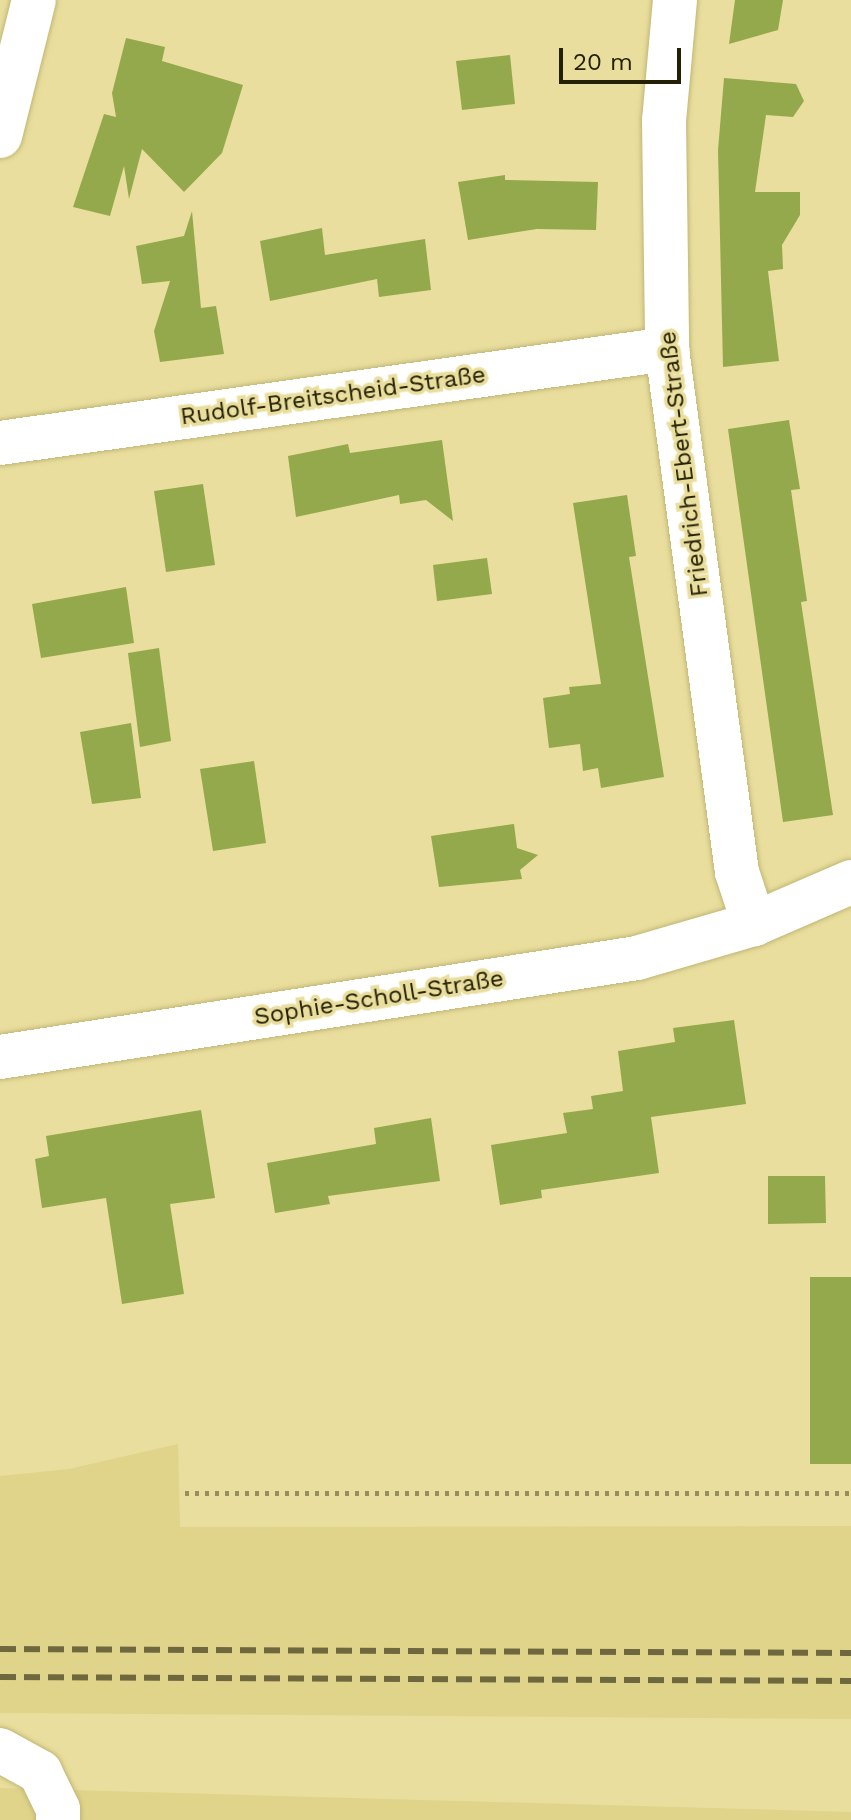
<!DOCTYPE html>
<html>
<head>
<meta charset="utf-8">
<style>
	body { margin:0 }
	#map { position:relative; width:851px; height:1820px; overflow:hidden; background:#e9de9d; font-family:"Work Sans",sans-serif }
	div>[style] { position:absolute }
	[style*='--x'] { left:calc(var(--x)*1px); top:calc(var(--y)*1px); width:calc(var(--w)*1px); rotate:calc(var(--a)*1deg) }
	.built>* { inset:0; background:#dfd48a }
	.building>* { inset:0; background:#94a94c }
	.path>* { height:5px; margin-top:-2.5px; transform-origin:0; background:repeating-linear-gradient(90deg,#968e5d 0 4px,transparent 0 10px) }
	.roads { filter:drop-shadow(0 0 2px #c0b676) drop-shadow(0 0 2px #c0b676) }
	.street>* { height:44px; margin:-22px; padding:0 22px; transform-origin:22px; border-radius:22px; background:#fff }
	.secondary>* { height:44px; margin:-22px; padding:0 22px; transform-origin:22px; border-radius:22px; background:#fff }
	.rail>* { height:6px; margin-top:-3px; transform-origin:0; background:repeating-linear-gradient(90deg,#6f683f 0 16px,transparent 0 24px) }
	span { translate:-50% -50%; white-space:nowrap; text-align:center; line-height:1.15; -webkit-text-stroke:7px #e9de9d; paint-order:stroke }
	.street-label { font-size:24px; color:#242005 }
	.scale { position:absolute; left:559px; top:48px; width:122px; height:36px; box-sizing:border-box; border:4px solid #242005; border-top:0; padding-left:10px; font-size:24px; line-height:28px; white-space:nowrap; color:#242005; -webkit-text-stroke:6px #e9de9d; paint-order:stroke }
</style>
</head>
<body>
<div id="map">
	<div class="built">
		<i style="clip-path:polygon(178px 1444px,180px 1527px,851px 1526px,851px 1719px,0 1713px,0 1476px,69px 1469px)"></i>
		<i style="clip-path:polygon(0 1788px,851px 1812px,851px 1820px,0 1820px)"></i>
	</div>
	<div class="building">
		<i style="clip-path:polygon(735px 0,783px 0,778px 30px,729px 44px)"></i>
		<i style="clip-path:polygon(126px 38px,165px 47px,162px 61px,243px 85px,222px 153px,184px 192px,142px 149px,129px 199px,124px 166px,110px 216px,73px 207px,104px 114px,116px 117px,112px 93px)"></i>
		<i style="clip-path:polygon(510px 55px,515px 104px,462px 110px,456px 61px)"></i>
		<i style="clip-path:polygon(724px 78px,796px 84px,804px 101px,793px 117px,766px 115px,755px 192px,800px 192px,800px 215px,782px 245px,783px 269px,768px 271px,779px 361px,723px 367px,718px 150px)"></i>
		<i style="clip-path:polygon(505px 175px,505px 180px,598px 182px,596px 230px,537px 229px,468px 240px,458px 182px)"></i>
		<i style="clip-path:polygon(192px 211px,201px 308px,216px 306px,224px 354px,160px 362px,154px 331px,170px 281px,142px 284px,136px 246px,184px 236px)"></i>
		<i style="clip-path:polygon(322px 228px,325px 255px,425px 239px,431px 290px,379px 297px,377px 279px,270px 301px,260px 241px)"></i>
		<i style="clip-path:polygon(789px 420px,800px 489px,791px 490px,807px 601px,801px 602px,833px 815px,783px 822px,728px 429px)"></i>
		<i style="clip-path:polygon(442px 440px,453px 521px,426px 500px,400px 504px,399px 495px,296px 517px,288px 456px,348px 444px,350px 453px)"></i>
		<i style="clip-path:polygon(203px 484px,215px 565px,166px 572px,154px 491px)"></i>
		<i style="clip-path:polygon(627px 495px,636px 556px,629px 557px,664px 777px,601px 788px,598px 768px,583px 771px,580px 744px,549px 748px,543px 698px,570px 694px,569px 687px,601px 684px,573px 503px)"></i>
		<i style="clip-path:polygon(487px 558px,492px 594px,437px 601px,433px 565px)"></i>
		<i style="clip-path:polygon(126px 587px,134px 643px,41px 658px,32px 604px)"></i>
		<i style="clip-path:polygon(159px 648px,171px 741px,140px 747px,128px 653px)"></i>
		<i style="clip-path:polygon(131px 723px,141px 798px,92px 804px,80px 732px)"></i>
		<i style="clip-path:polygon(254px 761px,266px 843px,213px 851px,200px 769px)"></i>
		<i style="clip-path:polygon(514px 824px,517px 848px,538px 855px,520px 870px,522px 879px,439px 887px,431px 836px)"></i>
		<i style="clip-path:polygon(734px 1020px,746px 1104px,651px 1117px,659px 1173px,541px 1190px,542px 1198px,500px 1205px,491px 1145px,567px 1133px,563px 1113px,593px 1109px,591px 1096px,623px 1091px,618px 1051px,675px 1042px,673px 1028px)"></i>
		<i style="clip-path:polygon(201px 1110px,215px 1198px,170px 1204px,184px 1294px,122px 1304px,106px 1198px,42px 1208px,35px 1159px,49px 1156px,46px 1136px)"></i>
		<i style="clip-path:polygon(431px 1118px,440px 1181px,328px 1196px,330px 1204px,275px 1213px,267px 1163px,376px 1144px,374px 1128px)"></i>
		<i style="clip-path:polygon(768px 1176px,825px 1176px,826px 1223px,768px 1224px)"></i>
		<i style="clip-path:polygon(810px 1277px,851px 1277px,851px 1464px,810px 1464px)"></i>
	</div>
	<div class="path">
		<i style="--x:185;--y:1493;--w:666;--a:0"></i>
	</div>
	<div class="roads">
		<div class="street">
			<i style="--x:675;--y:0;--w:121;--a:95.2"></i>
			<i style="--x:664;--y:120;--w:229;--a:89.2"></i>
			<i style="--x:667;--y:349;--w:528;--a:82.38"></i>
			<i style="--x:737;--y:872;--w:55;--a:71.9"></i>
			<i style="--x:0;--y:136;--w:140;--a:-76"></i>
			<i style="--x:0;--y:443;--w:674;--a:-8.02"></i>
			<i style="--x:0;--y:1750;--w:46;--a:28.8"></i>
			<i style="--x:40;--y:1772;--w:41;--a:64.1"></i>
			<i style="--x:58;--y:1809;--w:11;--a:90"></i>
		</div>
		<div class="secondary">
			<i style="--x:0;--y:1057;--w:645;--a:-8.83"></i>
			<i style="--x:637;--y:958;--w:122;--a:-16.2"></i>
			<i style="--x:754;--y:924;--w:106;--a:-23.4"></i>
		</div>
	</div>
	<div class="rail">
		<i style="--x:0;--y:1649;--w:851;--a:0.27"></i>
		<i style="--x:0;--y:1677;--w:851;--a:0.27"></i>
	</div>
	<div class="street-label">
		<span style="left:333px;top:396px;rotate:-8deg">Rudolf-Breitscheid-Straße</span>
		<span style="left:684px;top:464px;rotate:-97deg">Friedrich-Ebert-Straße</span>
		<span style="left:379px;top:998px;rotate:-9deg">Sophie-Scholl-Straße</span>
	</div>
	<div class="scale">20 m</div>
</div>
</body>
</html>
